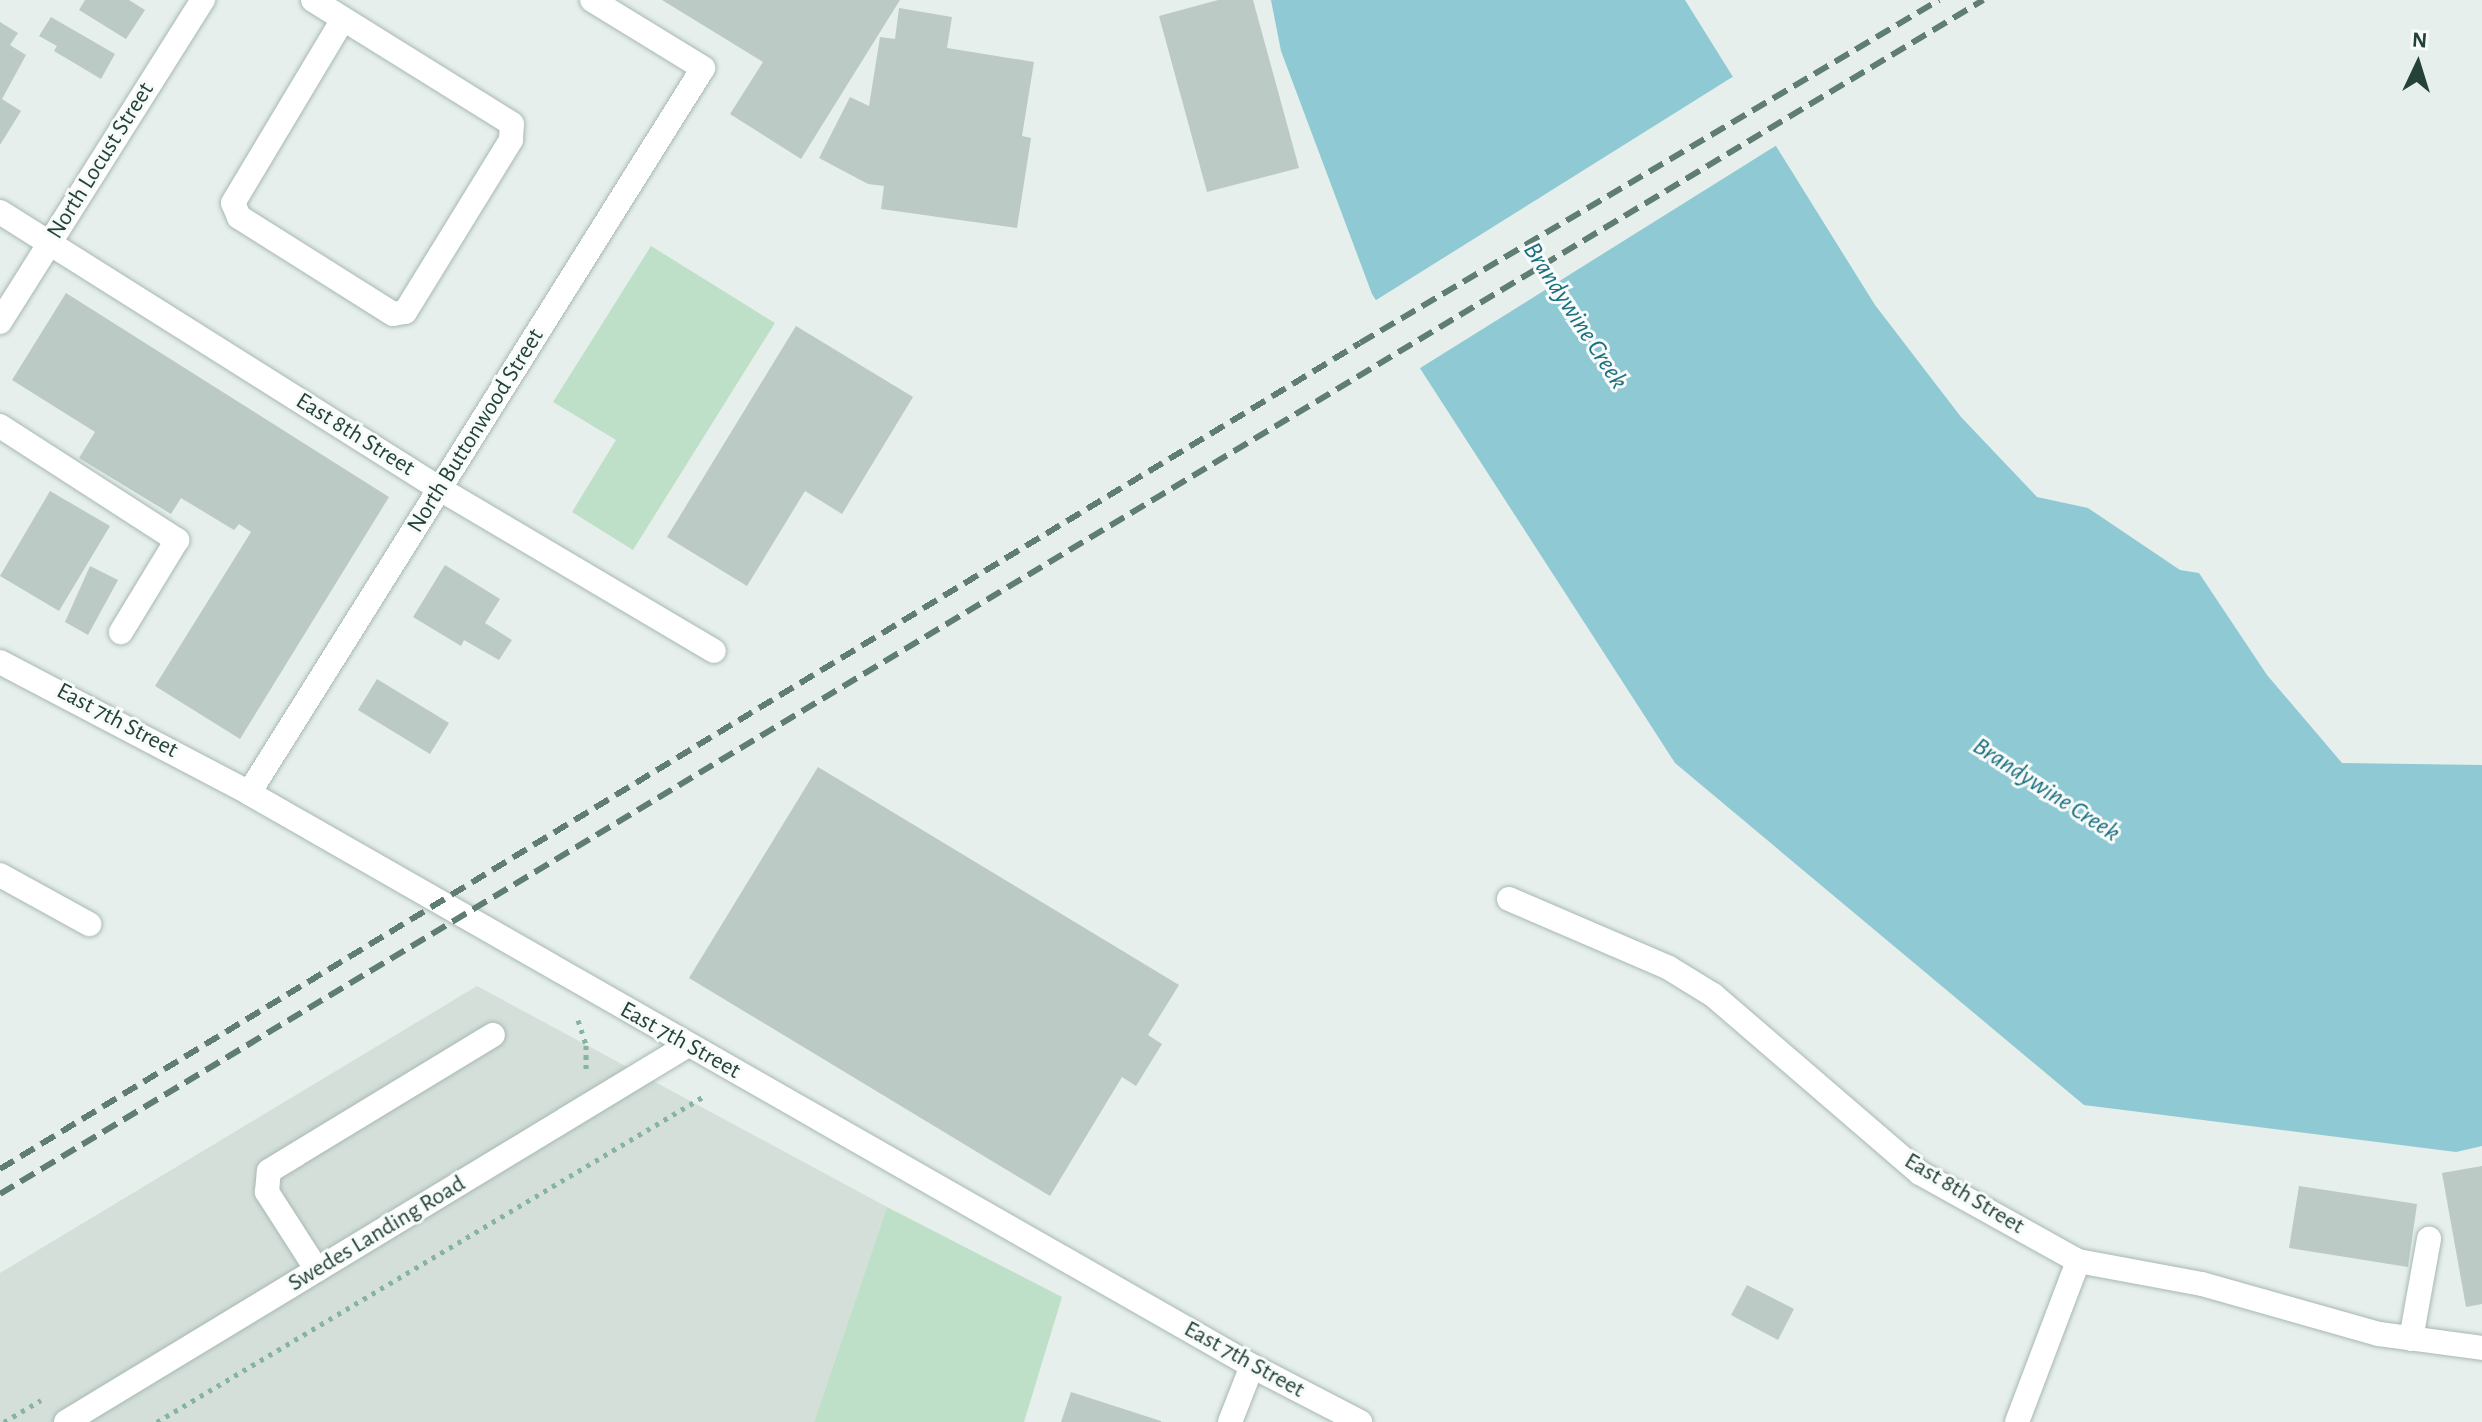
<!DOCTYPE html>
<html>
<head>
<meta charset="utf-8">
<style>
	body { margin:0 }
	#map { position:relative; width:2482px; height:1422px; overflow:hidden; background:#e6efeb; font-family:"Alegreya Sans",sans-serif }
	div>[style] { position:absolute }
	[style*='--x'] { left:calc(var(--x)*1px); top:calc(var(--y)*1px); width:calc(var(--w)*1px); rotate:calc(var(--a)*1deg) }
	.built>* { inset:0; background:#d4dfda }
	.green>* { inset:0; background:#bfe0c8 }
	.water>* { inset:0; background:#8ec9d4 }
	.pier>* { inset:0; background:#e6efeb }
	.building>* { inset:0; background:#bbcac4 }
	.path>* { height:5px; margin-top:-2.5px; transform-origin:0; background:repeating-linear-gradient(90deg,#86b3a5 0 4px,transparent 0 10px) }
	.roads { filter:drop-shadow(0 0 2px #a8b8b2) drop-shadow(0 0 2px #a8b8b2) }
	.minor>* { height:24px; margin:-12px; padding:0 12px; transform-origin:12px; border-radius:12px; background:#fff }
	.rail>* { height:6px; margin-top:-3px; transform-origin:0; background:repeating-linear-gradient(90deg,#5f7d75 0 16px,transparent 0 24px) }
	span { translate:-50% -50%; white-space:nowrap; text-align:center; line-height:1.15; -webkit-text-stroke:6px #f7fbf9; paint-order:stroke }
	.street-label { font-size:24px; color:#24423a }
	.water-label { font-size:26px; color:#1c6f80; font-style:italic }
	.north { position:absolute; left:2378px; top:24px; width:80px; height:80px; -webkit-text-stroke:6px #f7fbf9; paint-order:stroke; rotate:4deg; font-size:22px; font-weight:700; line-height:32px; text-align:center; color:#24423a }
	.north::after { content:''; display:block; margin:auto; width:28px; height:36px; background:#24423a; clip-path:polygon(50% 0,100% 100%,50% 72%,0 100%) }
</style>
</head>
<body>
<div id="map">
	<div class="built">
		<i style="clip-path:polygon(477px 986px,887px 1207px,814px 1422px,0 1422px,0 1273px)"></i>
	</div>
	<div class="green">
		<i style="clip-path:polygon(651px 246px,775px 323px,633px 550px,572px 512px,616px 440px,553px 402px)"></i>
		<i style="clip-path:polygon(887px 1207px,1062px 1297px,1024px 1422px,814px 1422px)"></i>
	</div>
	<div class="water">
		<i style="clip-path:polygon(1271px 0,1685px 0,1875px 305px,1961px 417px,2037px 497px,2088px 508px,2180px 570px,2199px 573px,2267px 675px,2342px 763px,2482px 765px,2482px 1146px,2456px 1152px,2084px 1105px,1675px 763px,1372px 294px,1281px 51px)"></i>
	</div>
	<div class="pier">
		<i style="clip-path:polygon(1734px 76px,1777px 145px,1417px 370px,1373px 302px)"></i>
	</div>
	<div class="building">
		<i style="clip-path:polygon(85px 0,129px 0,145px 10px,126px 39px,79px 10px)"></i>
		<i style="clip-path:polygon(662px 0,900px 0,801px 159px,730px 114px,763px 62px)"></i>
		<i style="clip-path:polygon(1218px 0,1253px 0,1299px 168px,1207px 192px,1159px 16px)"></i>
		<i style="clip-path:polygon(899px 8px,952px 17px,947px 48px,1034px 62px,1022px 136px,1031px 138px,1017px 228px,881px 209px,884px 186px,868px 184px,819px 158px,850px 97px,869px 106px,880px 37px,895px 39px)"></i>
		<i style="clip-path:polygon(51px 17px,115px 54px,101px 79px,54px 51px,57px 46px,39px 36px)"></i>
		<i style="clip-path:polygon(0 22px,18px 33px,10px 45px,26px 55px,2px 99px,21px 111px,0 145px)"></i>
		<i style="clip-path:polygon(66px 293px,389px 497px,240px 739px,155px 686px,251px 532px,239px 524px,234px 530px,181px 498px,171px 514px,79px 458px,95px 432px,12px 380px)"></i>
		<i style="clip-path:polygon(796px 326px,913px 397px,842px 514px,805px 491px,747px 586px,667px 537px)"></i>
		<i style="clip-path:polygon(50px 491px,110px 526px,59px 611px,0 576px)"></i>
		<i style="clip-path:polygon(445px 565px,500px 599px,485px 623px,512px 640px,499px 660px,464px 640px,461px 646px,413px 617px)"></i>
		<i style="clip-path:polygon(90px 566px,118px 580px,88px 635px,65px 622px)"></i>
		<i style="clip-path:polygon(377px 679px,449px 723px,430px 754px,358px 710px)"></i>
		<i style="clip-path:polygon(818px 767px,1179px 985px,1148px 1035px,1162px 1044px,1136px 1086px,1122px 1077px,1050px 1196px,689px 978px)"></i>
		<i style="clip-path:polygon(2482px 1166px,2482px 1304px,2466px 1307px,2442px 1173px)"></i>
		<i style="clip-path:polygon(2299px 1186px,2417px 1204px,2408px 1267px,2289px 1248px)"></i>
		<i style="clip-path:polygon(1747px 1285px,1794px 1309px,1778px 1340px,1731px 1315px)"></i>
		<i style="clip-path:polygon(1071px 1392px,1161px 1421px,1161px 1422px,1061px 1422px)"></i>
	</div>
	<div class="path">
		<i style="--x:578;--y:1020;--w:26;--a:72"></i>
		<i style="--x:586;--y:1045;--w:24;--a:90"></i>
		<i style="--x:4;--y:1422;--w:43;--a:-30.7"></i>
		<i style="--x:157;--y:1422;--w:639;--a:-30.78"></i>
	</div>
	<div class="roads">
		<div class="minor">
			<i style="--x:313;--y:0;--w:234;--a:31.9"></i>
			<i style="--x:512;--y:124;--w:16;--a:94"></i>
			<i style="--x:511;--y:140;--w:202;--a:121.6"></i>
			<i style="--x:405;--y:312;--w:12;--a:171"></i>
			<i style="--x:393;--y:314;--w:182;--a:-147.8"></i>
			<i style="--x:239;--y:217;--w:15;--a:-113"></i>
			<i style="--x:233;--y:203;--w:214;--a:-59.1"></i>
			<i style="--x:0;--y:212;--w:520;--a:32.19"></i>
			<i style="--x:440;--y:489;--w:318;--a:30.6"></i>
			<i style="--x:0;--y:322;--w:381;--a:-57.8"></i>
			<i style="--x:0;--y:426;--w:211;--a:32.8"></i>
			<i style="--x:177;--y:540;--w:108;--a:121.3"></i>
			<i style="--x:0;--y:662;--w:281;--a:27.7"></i>
			<i style="--x:249;--y:793;--w:1155;--a:29.74"></i>
			<i style="--x:1252;--y:1366;--w:122;--a:27.4"></i>
			<i style="--x:249;--y:793;--w:855;--a:-57.94"></i>
			<i style="--x:703;--y:68;--w:130;--a:-148.5"></i>
			<i style="--x:0;--y:875;--w:102;--a:28.8"></i>
			<i style="--x:1509;--y:899;--w:174;--a:23.3"></i>
			<i style="--x:1669;--y:968;--w:52;--a:31.5"></i>
			<i style="--x:1713;--y:995;--w:273;--a:40.7"></i>
			<i style="--x:1920;--y:1173;--w:181;--a:29.1"></i>
			<i style="--x:2078;--y:1261;--w:126;--a:10.5"></i>
			<i style="--x:2202;--y:1284;--w:184;--a:15.8"></i>
			<i style="--x:2379;--y:1334;--w:104;--a:7.7"></i>
			<i style="--x:317;--y:1270;--w:93;--a:-122.7"></i>
			<i style="--x:267;--y:1192;--w:21;--a:-85"></i>
			<i style="--x:269;--y:1171;--w:262;--a:-31.3"></i>
			<i style="--x:2411;--y:1339;--w:102;--a:-79.8"></i>
			<i style="--x:66;--y:1422;--w:727;--a:-31.22"></i>
			<i style="--x:1230;--y:1422;--w:60;--a:-68.6"></i>
			<i style="--x:2017;--y:1422;--w:172;--a:-69.2"></i>
		</div>
	</div>
	<div class="rail">
		<i style="--x:0;--y:1169;--w:1591;--a:-31.27"></i>
		<i style="--x:1360;--y:343;--w:673;--a:-30.64"></i>
		<i style="--x:0;--y:1194;--w:2315;--a:-31.05"></i>
	</div>
	<div class="street-label">
		<span style="left:101px;top:161px;rotate:-58deg">North Locust Street</span>
		<span style="left:476px;top:431px;rotate:-58deg">North Buttonwood Street</span>
		<span style="left:355px;top:435px;rotate:32deg">East 8th Street</span>
		<span style="left:117px;top:721px;rotate:28deg">East 7th Street</span>
		<span style="left:680px;top:1041px;rotate:29deg">East 7th Street</span>
		<span style="left:1964px;top:1194px;rotate:31deg">East 8th Street</span>
		<span style="left:377px;top:1234px;rotate:-31deg">Swedes Landing Road</span>
		<span style="left:1244px;top:1360px;rotate:29deg">East 7th Street</span>
	</div>
	<div class="water-label">
		<span style="left:1575px;top:316px;rotate:57deg">Brandywine Creek</span>
		<span style="left:2046px;top:790px;rotate:33deg">Brandywine Creek</span>
	</div>
	<div class="north">N</div>
</div>
</body>
</html>
